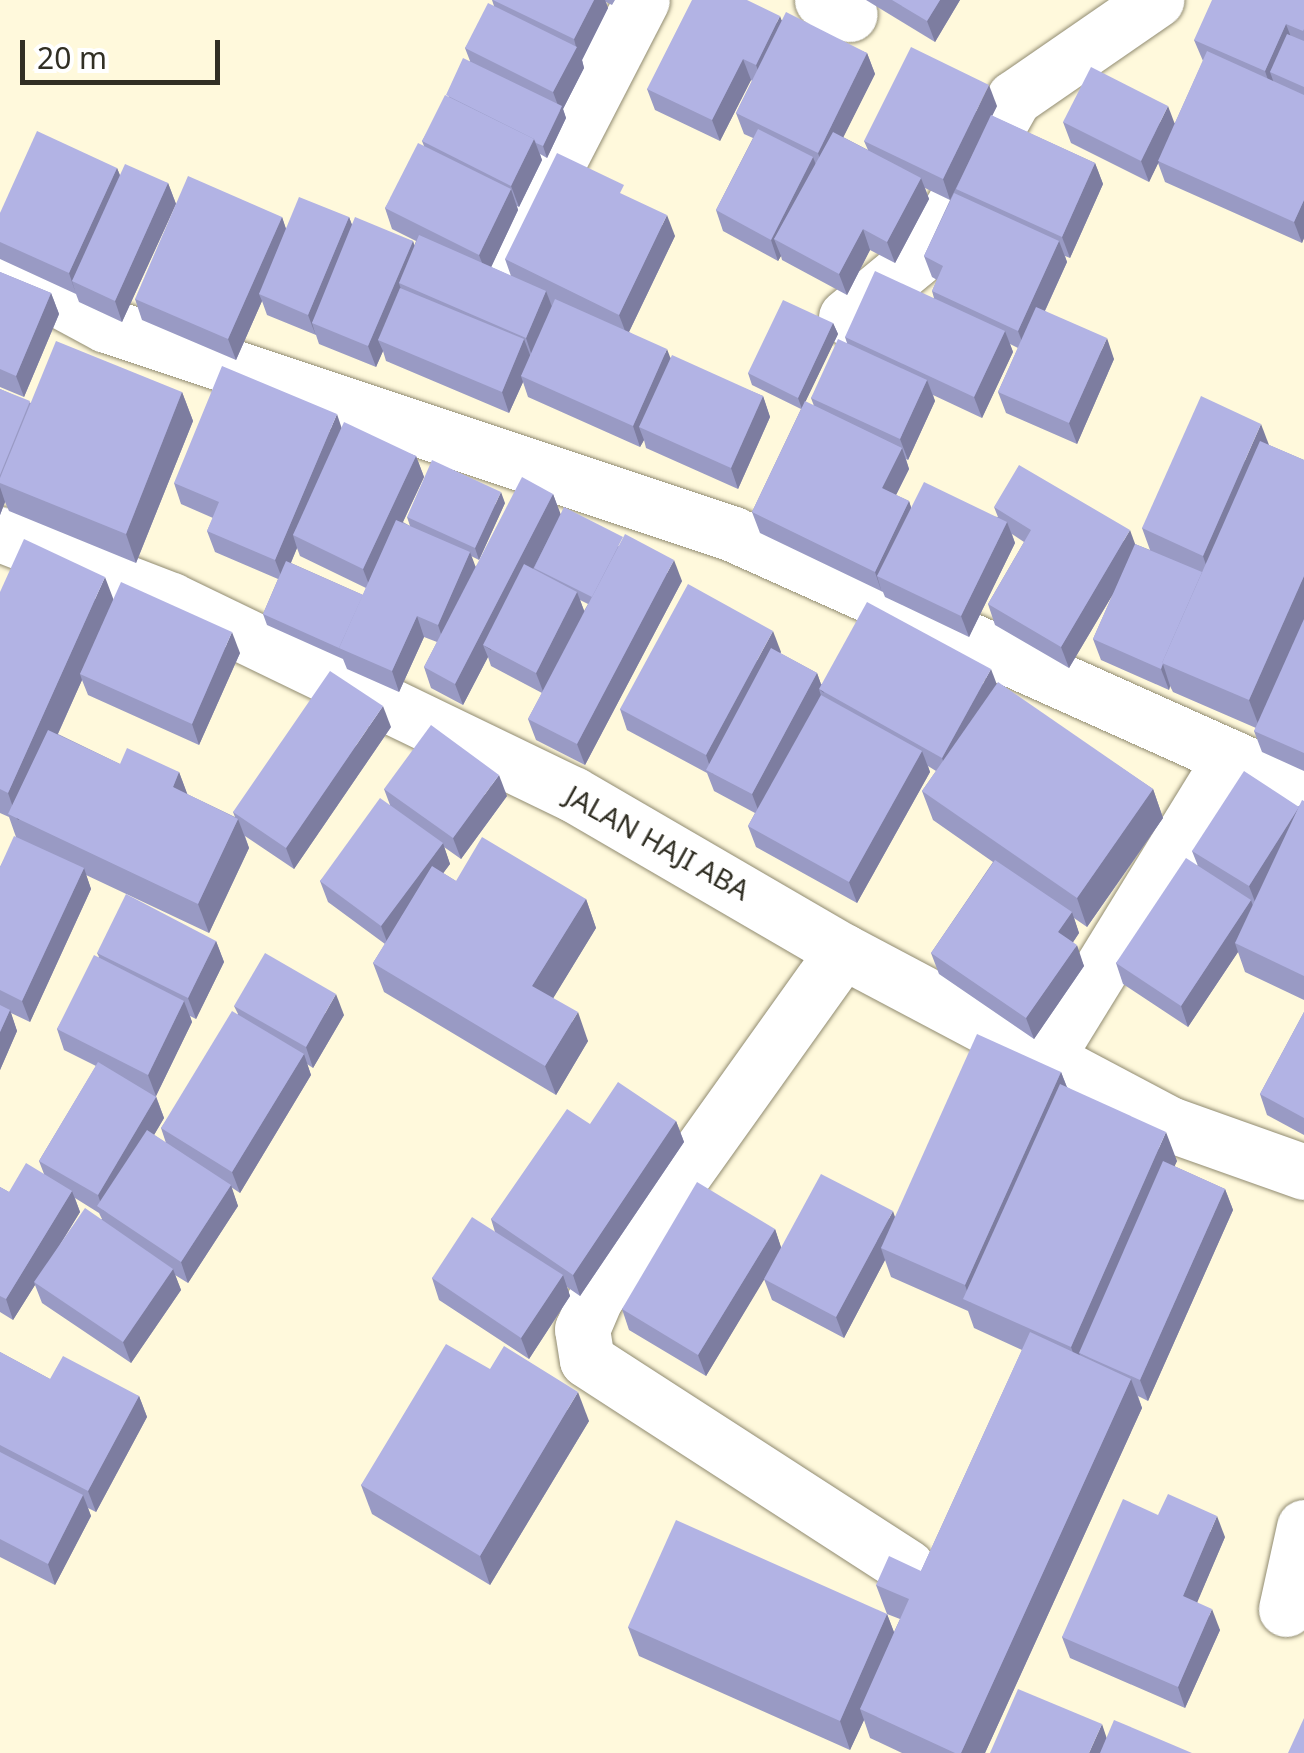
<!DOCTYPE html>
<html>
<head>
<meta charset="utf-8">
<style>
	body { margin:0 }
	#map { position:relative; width:1304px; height:1753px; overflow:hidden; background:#fff9dc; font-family:"Noto Sans",sans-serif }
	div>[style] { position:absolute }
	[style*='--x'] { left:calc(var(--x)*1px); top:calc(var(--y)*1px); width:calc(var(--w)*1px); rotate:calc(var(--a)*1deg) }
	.roads { filter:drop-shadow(0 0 2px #918b71) drop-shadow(0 0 2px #918b71) }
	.minor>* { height:55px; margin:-27.5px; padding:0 27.5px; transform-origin:27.5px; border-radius:27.5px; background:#fff }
	.wall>* { inset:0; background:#999ac4 }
	.shaded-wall>* { inset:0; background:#7d7da0 }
	.building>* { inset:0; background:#b2b3e4 }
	span { translate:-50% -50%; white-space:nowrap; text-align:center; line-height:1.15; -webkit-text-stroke:9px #fff; paint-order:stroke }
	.street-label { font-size:28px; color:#312f24 }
	.scale { position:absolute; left:20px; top:40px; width:200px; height:45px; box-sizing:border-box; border:5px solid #312f24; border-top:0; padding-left:12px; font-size:30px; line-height:35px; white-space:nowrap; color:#312f24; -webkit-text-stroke:8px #fff; paint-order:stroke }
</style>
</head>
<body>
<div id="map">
	<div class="roads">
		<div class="minor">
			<i style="--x:822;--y:0;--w:31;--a:27"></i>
			<i style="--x:0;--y:268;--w:120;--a:28.3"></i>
			<i style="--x:106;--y:325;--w:661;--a:18.43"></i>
			<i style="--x:733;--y:534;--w:626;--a:24.15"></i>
			<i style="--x:500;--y:275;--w:309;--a:-62.7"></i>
			<i style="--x:846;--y:317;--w:91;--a:-39.6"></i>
			<i style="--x:916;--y:259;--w:41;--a:-52"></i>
			<i style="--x:941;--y:227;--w:148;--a:-60.5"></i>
			<i style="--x:1014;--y:98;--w:173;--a:-34.6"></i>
			<i style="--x:0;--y:534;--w:183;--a:21.1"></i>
			<i style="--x:171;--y:600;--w:446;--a:25.8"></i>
			<i style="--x:573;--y:794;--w:312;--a:30.2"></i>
			<i style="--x:843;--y:951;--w:372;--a:27.9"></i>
			<i style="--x:1172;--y:1125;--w:140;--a:19.6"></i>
			<i style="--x:843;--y:951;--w:427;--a:125.5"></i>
			<i style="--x:595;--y:1299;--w:33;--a:113"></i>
			<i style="--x:582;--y:1329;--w:31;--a:81"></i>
			<i style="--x:587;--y:1360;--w:381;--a:32.9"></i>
			<i style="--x:1046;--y:1058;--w:353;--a:-58.4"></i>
			<i style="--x:1286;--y:1609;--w:84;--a:-77.6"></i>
		</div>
	</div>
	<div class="wall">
		<i style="clip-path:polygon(492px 0,615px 0,612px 5px,606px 2px,608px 8px,582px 60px,584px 68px,563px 109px,566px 118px,547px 158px,540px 154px,542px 160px,519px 207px,517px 206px,518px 210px,491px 267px,511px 276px,505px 259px,628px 197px,675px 236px,629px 332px,671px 358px,763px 396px,770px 417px,738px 489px,646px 448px,644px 440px,640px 447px,528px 397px,523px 382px,509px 413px,386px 361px,383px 351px,376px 367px,319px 344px,316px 335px,267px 315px,262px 301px,236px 360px,142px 320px,135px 299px,282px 217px,286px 229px,349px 217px,352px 225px,413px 241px,414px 246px,416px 241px,392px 229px,385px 208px,424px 146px,422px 141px,470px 61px,465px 48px,494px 6px)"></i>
		<i style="clip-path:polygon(866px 0,960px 0,935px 42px)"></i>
		<i style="clip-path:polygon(1304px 0,1304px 238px,1302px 243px,1165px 182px,1158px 163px,1149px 182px,1071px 143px,1063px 122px,1175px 123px,1203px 61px,1194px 40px)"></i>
		<i style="clip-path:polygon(782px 20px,867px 53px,875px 74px,843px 137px,868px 150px,864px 141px,997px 106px,992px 116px,1095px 163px,1103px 184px,1070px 258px,1065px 256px,1067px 262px,1045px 311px,1114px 359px,1077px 444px,1006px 413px,998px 392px,1018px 348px,1010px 344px,1013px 352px,982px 418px,933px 395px,935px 401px,908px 460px,906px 459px,909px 469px,896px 495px,909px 501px,911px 508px,998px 517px,994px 507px,1135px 544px,1150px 550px,1142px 528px,1269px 445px,1304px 460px,1304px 771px,1262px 752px,1254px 731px,1256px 728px,1173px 692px,1170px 686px,1169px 690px,1101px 660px,1093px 639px,1113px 594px,1069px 668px,995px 625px,988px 604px,1024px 542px,1012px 534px,1015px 543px,969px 637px,885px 597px,883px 592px,760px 533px,752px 512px,801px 409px,752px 385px,748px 373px,833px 323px,838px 334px,805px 402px,814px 406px,811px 398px,847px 343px,845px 337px,934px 298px,932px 291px,937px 280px,932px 277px,924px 256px,950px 200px,925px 188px,929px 199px,895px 263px,870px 250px,847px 295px,782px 260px,781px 256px,778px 261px,723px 231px,716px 210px,753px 138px,744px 134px,736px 113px,752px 81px,751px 80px,720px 141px,655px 110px,647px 89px)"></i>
		<i style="clip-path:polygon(117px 168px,120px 175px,168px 183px,176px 204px,122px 322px,79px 302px,76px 294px,0 259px,0 213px)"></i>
		<i style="clip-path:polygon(0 272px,51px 293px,59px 314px,24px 397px,0 387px)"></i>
		<i style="clip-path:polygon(0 389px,31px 403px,182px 392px,193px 421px,136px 563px,9px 511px,5px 502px,0 515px)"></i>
		<i style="clip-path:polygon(evenodd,342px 428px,416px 456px,424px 477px,403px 522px,410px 526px,407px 517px,505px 503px,479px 560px,471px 556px,475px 567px,553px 494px,560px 514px,682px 581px,585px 765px,536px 740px,528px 719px,542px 693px,491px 666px,488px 657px,463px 705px,431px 688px,424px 667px,437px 642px,424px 637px,399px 692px,347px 669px,343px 659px,267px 625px,263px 614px,278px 579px,215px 552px,207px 531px,213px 518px,181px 504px,174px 483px,342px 428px,297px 548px,300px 556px,366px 588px,363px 595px,291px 563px,297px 548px,342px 428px,580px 600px,588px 604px,584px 611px,580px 600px)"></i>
		<i style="clip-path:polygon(0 592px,113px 600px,240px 653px,199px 745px,88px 695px,82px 680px,58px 734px,120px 764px,179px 772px,187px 794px,235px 817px,233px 812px,391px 727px,294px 869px,245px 836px,249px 848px,209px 933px,86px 875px,91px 889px,30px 1022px,11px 1013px,17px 1031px,0 1070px,0 867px,16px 837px,9px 817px,0 813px)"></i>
		<i style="clip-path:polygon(781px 652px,780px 653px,817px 673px,821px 684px,997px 684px,1153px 789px,1163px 818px,1087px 927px,1074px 918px,1079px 933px,1073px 942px,1084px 966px,1034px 1039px,939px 974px,931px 953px,993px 862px,933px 820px,922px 791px,936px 771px,928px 766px,930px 772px,857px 903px,756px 847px,748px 826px,755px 813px,714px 791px,707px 773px,627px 730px,620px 709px)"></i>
		<i style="clip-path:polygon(384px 789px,507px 796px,461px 859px,444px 847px,450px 864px,443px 873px,456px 881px,586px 899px,596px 928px,553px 998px,588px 1041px,556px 1095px,384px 992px,373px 963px,385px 944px,328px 902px,320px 881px,390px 805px)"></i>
		<i style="clip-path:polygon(1304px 801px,1304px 1000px,1245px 972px,1238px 952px,1188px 1027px,1123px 984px,1116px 963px,1198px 866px,1192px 851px,1299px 806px)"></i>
		<i style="clip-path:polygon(evenodd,216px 941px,224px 962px,196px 1019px,190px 1016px,192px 1022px,156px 1096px,164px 1118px,154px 1135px,166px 1143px,161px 1128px,238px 1014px,234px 1006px,344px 1015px,313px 1068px,307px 1064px,311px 1075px,240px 1193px,231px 1187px,238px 1206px,188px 1283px,175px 1275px,181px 1290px,131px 1363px,42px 1303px,35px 1285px,13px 1320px,0 1312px,0 1187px,9px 1192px,44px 1174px,39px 1161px,96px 1066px,64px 1050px,57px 1029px,99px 957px,97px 953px,216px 941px,75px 1198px,99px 1213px,102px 1219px,60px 1245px,80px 1212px,75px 1198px)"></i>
		<i style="clip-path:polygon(1304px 1012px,1304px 1135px,1267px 1115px,1260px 1094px)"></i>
		<i style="clip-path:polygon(evenodd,1061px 1072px,1067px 1087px,1177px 1161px,1174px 1166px,1225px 1189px,1233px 1210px,1148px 1401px,1138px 1396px,1142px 1408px,985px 1753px,902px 1753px,870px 1738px,864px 1720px,850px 1750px,639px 1656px,628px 1627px,887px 1614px,876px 1585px,921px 1571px,1022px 1350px,974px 1328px,968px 1311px,891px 1277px,885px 1260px,844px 1338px,772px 1300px,764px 1279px,706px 1376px,629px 1330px,622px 1309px,775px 1229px,781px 1248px,895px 1217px,1061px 1072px,887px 1614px,900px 1619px,894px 1632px,887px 1614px)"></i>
		<i style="clip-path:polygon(676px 1121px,684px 1142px,580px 1296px,567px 1287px,570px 1296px,529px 1359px,439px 1300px,432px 1278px,495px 1232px,491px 1219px,590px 1124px)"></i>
		<i style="clip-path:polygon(0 1352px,50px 1379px,139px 1396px,147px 1417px,96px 1512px,88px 1508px,91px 1516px,55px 1585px,0 1557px)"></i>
		<i style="clip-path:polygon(490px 1369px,589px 1421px,490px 1585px,372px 1514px,361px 1485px)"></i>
		<i style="clip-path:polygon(1158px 1515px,1225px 1537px,1197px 1602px,1220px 1630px,1185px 1708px,1070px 1658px,1062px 1637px)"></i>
	</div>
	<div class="shaded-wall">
		<i style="clip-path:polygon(594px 0,605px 0,608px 8px,582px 60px,584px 68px,563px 109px,566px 118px,547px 158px,543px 146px,560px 111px,553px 92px,576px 47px,574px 39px)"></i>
		<i style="clip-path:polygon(940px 0,960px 0,935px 42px,927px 21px)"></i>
		<i style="clip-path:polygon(780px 16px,788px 37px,764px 86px,756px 65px)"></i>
		<i style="clip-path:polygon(1286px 24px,1294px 45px,1270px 72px,1275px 86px,1272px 92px,1265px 71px)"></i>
		<i style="clip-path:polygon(867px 53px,875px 74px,825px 174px,818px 153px)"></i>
		<i style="clip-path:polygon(743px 59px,751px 80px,720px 141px,712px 120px)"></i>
		<i style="clip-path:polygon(989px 85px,997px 106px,950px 200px,943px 179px)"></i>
		<i style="clip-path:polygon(1168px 106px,1176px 127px,1149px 182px,1141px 161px)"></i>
		<i style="clip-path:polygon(534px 139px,542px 160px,519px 207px,511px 186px)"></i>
		<i style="clip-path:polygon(813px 157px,821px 178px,774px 239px,781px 256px,778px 261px,771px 240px)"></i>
		<i style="clip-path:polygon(1095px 163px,1103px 184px,1070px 258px,1062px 237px)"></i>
		<i style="clip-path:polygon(117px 168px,125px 189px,72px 281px,76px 294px,69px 273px)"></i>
		<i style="clip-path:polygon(921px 178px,929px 199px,895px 263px,887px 242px)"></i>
		<i style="clip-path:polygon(168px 183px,176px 204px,122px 322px,115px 301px)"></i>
		<i style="clip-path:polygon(511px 189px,518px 210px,487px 276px,479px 255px)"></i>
		<i style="clip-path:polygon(1304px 200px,1304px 238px,1302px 243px,1294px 222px)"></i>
		<i style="clip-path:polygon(667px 215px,675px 236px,627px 336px,619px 315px)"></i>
		<i style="clip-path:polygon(282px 217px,289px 238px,259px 294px,262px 301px,236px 360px,228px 339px)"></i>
		<i style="clip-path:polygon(349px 217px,357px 238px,312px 323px,316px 336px,308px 315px)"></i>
		<i style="clip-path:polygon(863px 229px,870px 250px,847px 295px,839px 274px)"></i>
		<i style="clip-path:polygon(413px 241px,420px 262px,399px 283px,404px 299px,378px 340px,383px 351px,376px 367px,368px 346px)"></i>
		<i style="clip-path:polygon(1059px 241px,1067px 262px,1026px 352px,1018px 331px)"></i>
		<i style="clip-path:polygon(546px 291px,554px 312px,533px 359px,526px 338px)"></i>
		<i style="clip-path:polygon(51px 293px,59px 314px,24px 397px,16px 376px)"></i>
		<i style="clip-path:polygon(833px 323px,838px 334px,802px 409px,798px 398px)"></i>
		<i style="clip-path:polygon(1005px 331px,1013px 352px,982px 418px,974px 397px)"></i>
		<i style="clip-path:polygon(1107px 338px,1114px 359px,1077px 444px,1069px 423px)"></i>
		<i style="clip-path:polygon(524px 339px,532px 360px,521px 376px,523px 382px,509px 413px,502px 392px)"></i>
		<i style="clip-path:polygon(667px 349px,675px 370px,639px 427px,644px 440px,640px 447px,633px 426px)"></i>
		<i style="clip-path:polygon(927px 380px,935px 401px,908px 460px,900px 439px)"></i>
		<i style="clip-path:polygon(182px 392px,193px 421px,136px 563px,126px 534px)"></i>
		<i style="clip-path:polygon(763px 396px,770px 417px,738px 489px,731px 468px)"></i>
		<i style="clip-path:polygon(337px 414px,344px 435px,293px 535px,297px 548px,283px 581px,275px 560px)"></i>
		<i style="clip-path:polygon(1261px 424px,1269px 445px,1210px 577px,1203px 556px)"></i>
		<i style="clip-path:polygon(902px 448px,909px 469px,889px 509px,882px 488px)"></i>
		<i style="clip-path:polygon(416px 456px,424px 477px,371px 590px,363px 569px)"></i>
		<i style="clip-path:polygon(0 487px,5px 502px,0 515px)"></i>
		<i style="clip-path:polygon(501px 492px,505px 503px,479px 560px,475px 548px)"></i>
		<i style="clip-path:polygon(553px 494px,561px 515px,491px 650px,483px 645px,488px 657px,463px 705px,455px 684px)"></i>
		<i style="clip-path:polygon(909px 501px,916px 522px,877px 576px,882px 593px,875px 572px)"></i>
		<i style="clip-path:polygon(1007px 522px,1015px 543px,969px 637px,961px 616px)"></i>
		<i style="clip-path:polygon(1130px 530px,1138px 552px,1069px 668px,1061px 647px)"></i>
		<i style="clip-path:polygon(470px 552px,478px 573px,445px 646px,438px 625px)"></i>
		<i style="clip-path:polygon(674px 560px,682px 581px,585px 765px,577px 744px)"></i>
		<i style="clip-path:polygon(1304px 576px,1304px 629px,1260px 729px,1249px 700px)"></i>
		<i style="clip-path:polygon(105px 577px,116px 606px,80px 674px,82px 680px,19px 820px,17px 819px,8px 793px)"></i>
		<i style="clip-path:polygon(577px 592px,585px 613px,544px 694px,536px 673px)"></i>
		<i style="clip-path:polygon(417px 616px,424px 637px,399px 692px,392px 671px)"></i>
		<i style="clip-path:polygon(773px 631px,781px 652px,714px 774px,712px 773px,706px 755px)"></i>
		<i style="clip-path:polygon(232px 632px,240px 653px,199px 745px,192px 724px)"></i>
		<i style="clip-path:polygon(1163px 664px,1170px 686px,1169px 690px,1161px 669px)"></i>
		<i style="clip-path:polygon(991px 669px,999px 690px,950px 779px,942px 758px)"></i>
		<i style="clip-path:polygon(817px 673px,824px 693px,819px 689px,822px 699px,760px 815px,752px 794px)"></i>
		<i style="clip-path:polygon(383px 706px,391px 727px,294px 869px,286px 848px)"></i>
		<i style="clip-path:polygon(922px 751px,930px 772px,857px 903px,849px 882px)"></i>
		<i style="clip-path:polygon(179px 772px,190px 801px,173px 787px)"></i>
		<i style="clip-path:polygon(499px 775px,507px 796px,461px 859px,453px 838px)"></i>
		<i style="clip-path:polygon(1153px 789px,1163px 818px,1087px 927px,1077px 898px)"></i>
		<i style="clip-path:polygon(1299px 807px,1257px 907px,1249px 886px)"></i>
		<i style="clip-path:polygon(238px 819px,249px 848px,209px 933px,198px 904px)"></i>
		<i style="clip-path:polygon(443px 843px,450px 864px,389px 947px,381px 926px)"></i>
		<i style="clip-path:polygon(84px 868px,91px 889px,30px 1022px,22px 1001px)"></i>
		<i style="clip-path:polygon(586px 899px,596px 928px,543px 1015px,532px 986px)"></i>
		<i style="clip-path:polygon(1251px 900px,1258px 921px,1235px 943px,1238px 952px,1188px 1027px,1181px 1006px)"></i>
		<i style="clip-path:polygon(1072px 912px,1079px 933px,1066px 953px,1058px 932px)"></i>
		<i style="clip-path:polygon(216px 941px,224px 962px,196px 1019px,188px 998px)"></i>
		<i style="clip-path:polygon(1077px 945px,1084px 966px,1034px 1039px,1026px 1018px)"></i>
		<i style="clip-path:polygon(336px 994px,344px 1015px,313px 1068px,306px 1047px)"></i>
		<i style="clip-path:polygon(184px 1001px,192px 1022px,156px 1096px,148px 1075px)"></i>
		<i style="clip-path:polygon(10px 1010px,17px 1031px,0 1070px,0 1032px)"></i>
		<i style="clip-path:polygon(578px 1012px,588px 1041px,556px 1095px,545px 1066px)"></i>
		<i style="clip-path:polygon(304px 1054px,311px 1075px,240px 1193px,232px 1172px)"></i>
		<i style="clip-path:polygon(1061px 1072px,1072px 1101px,971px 1303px,965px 1285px)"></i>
		<i style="clip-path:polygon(156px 1097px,164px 1118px,108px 1213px,103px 1210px,98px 1195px)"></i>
		<i style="clip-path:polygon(676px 1121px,684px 1142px,580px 1296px,573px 1275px)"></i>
		<i style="clip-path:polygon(1166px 1132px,1177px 1161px,1089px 1357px,1079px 1353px,1085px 1368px,1081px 1376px,1071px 1347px)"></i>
		<i style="clip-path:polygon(231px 1185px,238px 1206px,188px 1283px,181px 1262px)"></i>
		<i style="clip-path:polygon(1225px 1189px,1233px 1210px,1148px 1401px,1140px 1380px)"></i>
		<i style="clip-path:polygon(72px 1191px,80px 1212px,36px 1283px,34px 1282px,35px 1285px,13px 1320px,6px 1299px)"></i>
		<i style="clip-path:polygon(893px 1211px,900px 1232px,881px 1248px,885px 1260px,844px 1338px,836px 1317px)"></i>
		<i style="clip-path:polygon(775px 1229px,782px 1250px,706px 1376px,698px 1355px)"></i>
		<i style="clip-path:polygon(173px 1269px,181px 1290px,131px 1363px,123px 1342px)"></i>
		<i style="clip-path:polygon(563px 1275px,570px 1296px,529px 1359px,521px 1338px)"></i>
		<i style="clip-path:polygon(1131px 1379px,1142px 1408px,985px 1753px,961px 1753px)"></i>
		<i style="clip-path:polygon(578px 1392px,589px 1421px,490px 1585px,480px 1556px)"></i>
		<i style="clip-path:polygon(139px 1396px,147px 1417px,96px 1512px,88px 1491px)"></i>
		<i style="clip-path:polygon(83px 1495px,91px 1516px,55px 1585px,48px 1564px)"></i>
		<i style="clip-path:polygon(1217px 1516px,1225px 1537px,1191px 1617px,1183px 1596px)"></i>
		<i style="clip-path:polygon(1212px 1609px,1220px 1630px,1185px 1708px,1178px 1687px)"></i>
		<i style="clip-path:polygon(887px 1614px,898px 1643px,860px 1709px,864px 1720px,850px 1750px,840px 1721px)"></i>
		<i style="clip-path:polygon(1102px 1724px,1109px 1745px,1106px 1753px,1089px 1753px)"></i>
	</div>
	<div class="building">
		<i style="clip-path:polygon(493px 0,594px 0,574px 39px)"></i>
		<i style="clip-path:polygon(692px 0,747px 0,780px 16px,756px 65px,743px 59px,712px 120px,647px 89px)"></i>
		<i style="clip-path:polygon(892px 0,940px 0,927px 21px)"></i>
		<i style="clip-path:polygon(1212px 0,1304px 0,1304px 29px,1303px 31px,1286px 24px,1265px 71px,1194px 40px)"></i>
		<i style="clip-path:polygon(488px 3px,577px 47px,553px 92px,465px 48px)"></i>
		<i style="clip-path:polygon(786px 12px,867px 53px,818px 153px,736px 113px)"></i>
		<i style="clip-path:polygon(1287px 34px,1304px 41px,1304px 87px,1270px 72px)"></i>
		<i style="clip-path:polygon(911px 47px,989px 85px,943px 179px,864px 141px)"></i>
		<i style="clip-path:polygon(1207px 51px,1304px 95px,1304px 200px,1294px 222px,1158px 161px)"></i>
		<i style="clip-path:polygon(463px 58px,562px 106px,543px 146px,536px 143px,534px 139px,446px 95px)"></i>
		<i style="clip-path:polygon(1091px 67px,1168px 106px,1141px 161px,1063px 122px)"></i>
		<i style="clip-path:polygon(445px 95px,534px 139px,511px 186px,422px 141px)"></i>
		<i style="clip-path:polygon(991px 115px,1095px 163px,1062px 237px,956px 189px)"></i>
		<i style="clip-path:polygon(758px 129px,813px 157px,771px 240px,716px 210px)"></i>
		<i style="clip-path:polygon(37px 131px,117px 168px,69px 273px,0 242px,0 213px)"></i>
		<i style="clip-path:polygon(833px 132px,921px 178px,887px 242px,863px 229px,839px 274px,774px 239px)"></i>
		<i style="clip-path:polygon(418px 143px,511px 189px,479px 255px,385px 208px)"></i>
		<i style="clip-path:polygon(557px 153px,624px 185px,620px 193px,667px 215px,619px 315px,505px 259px)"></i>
		<i style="clip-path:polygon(125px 164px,168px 183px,115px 301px,72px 281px)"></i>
		<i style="clip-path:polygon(188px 176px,282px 217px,228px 339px,135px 299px)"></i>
		<i style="clip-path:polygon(954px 193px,1059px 241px,1018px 331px,932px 291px,943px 266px,924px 256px)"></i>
		<i style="clip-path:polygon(299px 197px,349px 217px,308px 315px,259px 294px)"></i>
		<i style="clip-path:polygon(355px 217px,413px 241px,368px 346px,312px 323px)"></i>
		<i style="clip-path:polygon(419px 235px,546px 291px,526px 338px,399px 283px)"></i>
		<i style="clip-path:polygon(875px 271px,1005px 331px,974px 397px,845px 337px)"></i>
		<i style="clip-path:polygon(0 272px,51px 293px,16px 376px,0 369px)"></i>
		<i style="clip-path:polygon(400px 288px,524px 339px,502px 392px,378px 340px)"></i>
		<i style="clip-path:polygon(555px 299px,667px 349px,633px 426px,521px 376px)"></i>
		<i style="clip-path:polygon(783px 300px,833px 323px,798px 398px,748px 373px)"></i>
		<i style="clip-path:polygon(1036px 307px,1107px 338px,1069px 423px,998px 392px)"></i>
		<i style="clip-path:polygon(838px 339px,927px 380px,900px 439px,811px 398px)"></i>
		<i style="clip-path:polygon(56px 341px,182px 392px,126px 534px,0 483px,0 478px)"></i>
		<i style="clip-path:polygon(672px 355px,763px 396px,731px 468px,639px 427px)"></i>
		<i style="clip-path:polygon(222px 366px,337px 414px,275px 560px,207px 531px,219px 502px,174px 483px)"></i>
		<i style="clip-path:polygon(0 389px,30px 401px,0 475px)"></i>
		<i style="clip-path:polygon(1201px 396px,1261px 424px,1203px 556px,1142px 528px)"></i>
		<i style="clip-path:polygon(805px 401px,902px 448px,882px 488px,909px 501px,875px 572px,752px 512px)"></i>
		<i style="clip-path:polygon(344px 422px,416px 456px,363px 569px,293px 535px)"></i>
		<i style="clip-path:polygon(1260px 441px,1304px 460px,1304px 576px,1249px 700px,1162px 663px)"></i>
		<i style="clip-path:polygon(432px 460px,501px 492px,475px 548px,407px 517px)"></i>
		<i style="clip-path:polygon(1019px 465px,1130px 530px,1061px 647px,988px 604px,1031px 530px,994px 507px)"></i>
		<i style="clip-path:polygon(522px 477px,553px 494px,455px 684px,424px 667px)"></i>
		<i style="clip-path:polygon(924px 482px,1007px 522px,961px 616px,877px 576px)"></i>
		<i style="clip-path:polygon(564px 507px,623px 537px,592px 597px,534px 568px)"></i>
		<i style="clip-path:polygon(396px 520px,470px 552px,438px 625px,417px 616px,392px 671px,339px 648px)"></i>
		<i style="clip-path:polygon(625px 534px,674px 560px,577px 744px,528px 719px)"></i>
		<i style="clip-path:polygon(24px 539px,105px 577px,8px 793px,0 789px,0 592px)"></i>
		<i style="clip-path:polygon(1135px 544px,1202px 572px,1162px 663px,1163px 663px,1161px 669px,1093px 639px)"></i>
		<i style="clip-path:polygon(286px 561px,363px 595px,339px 648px,263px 614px)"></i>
		<i style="clip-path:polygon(524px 564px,577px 592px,536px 673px,483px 645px)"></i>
		<i style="clip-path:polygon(121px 582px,232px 632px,192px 724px,80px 674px)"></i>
		<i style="clip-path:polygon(688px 584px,773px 631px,706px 755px,620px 709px)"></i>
		<i style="clip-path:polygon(867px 602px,991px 669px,942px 758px,819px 689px)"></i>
		<i style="clip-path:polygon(1304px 619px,1304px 753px,1254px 731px)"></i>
		<i style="clip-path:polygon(771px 648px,817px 673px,752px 794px,706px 770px)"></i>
		<i style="clip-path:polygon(330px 671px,383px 706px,286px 848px,233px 812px)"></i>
		<i style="clip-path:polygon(998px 682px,1153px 789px,1077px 898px,922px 791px)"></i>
		<i style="clip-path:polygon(821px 695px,922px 751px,849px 882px,748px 826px)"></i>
		<i style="clip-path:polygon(431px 725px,499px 775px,453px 838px,384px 789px)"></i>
		<i style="clip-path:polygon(48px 730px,120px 764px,127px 748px,179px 772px,173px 787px,238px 819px,198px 904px,8px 814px)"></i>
		<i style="clip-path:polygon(1244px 771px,1299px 807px,1249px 886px,1192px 851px)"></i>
		<i style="clip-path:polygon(380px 798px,443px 843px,381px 926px,320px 881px)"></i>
		<i style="clip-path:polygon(1302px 800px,1304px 801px,1304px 976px,1235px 943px)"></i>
		<i style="clip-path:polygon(14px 836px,84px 868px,22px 1001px,0 990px,0 867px)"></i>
		<i style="clip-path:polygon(482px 837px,586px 899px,532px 986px,578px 1012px,545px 1066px,373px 963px,432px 866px,456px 881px)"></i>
		<i style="clip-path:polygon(1186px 858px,1251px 900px,1181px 1006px,1116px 963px)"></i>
		<i style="clip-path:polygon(995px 860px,1072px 912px,1058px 932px,1077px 945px,1026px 1018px,931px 953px)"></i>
		<i style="clip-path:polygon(126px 894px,216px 941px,188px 998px,97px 953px)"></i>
		<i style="clip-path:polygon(265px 953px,336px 994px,306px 1047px,234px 1006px)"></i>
		<i style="clip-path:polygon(94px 955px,184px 1001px,148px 1075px,57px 1029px)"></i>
		<i style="clip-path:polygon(0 1005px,10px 1010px,0 1032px)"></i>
		<i style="clip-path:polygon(232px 1011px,304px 1054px,232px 1172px,161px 1128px)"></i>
		<i style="clip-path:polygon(1304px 1012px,1304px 1118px,1260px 1094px)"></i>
		<i style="clip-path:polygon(977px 1034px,1061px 1072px,965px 1285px,881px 1248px)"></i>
		<i style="clip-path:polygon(98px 1062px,156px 1097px,98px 1195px,39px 1161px)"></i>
		<i style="clip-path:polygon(618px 1082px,676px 1121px,573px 1275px,491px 1219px,567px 1109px,590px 1124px)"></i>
		<i style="clip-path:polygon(1060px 1084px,1166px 1132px,1071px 1347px,963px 1299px)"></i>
		<i style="clip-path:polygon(147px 1130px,231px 1185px,181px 1262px,97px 1206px)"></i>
		<i style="clip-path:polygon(1163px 1161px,1225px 1189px,1140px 1380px,1079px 1353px)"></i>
		<i style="clip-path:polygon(26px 1163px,72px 1191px,6px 1299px,0 1296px,0 1187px,9px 1192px)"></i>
		<i style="clip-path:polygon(821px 1174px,893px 1211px,836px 1317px,764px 1279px)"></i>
		<i style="clip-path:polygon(697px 1182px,775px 1229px,698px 1355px,622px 1309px)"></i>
		<i style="clip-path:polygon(85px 1208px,173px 1269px,123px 1342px,34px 1282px)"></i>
		<i style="clip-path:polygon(472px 1217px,563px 1275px,521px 1338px,432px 1278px)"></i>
		<i style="clip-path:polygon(1030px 1332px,1131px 1379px,961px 1753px,955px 1753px,860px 1709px,909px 1599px,876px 1585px,889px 1556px,921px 1571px)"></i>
		<i style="clip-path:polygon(446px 1344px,490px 1369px,504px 1346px,578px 1392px,480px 1556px,361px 1485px)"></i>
		<i style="clip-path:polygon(0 1352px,50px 1379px,63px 1356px,139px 1396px,88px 1491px,0 1445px)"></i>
		<i style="clip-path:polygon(0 1452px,83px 1495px,48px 1564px,0 1539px)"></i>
		<i style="clip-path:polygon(1168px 1494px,1217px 1516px,1183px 1596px,1212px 1609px,1178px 1687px,1062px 1637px,1123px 1499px,1158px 1515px)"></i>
		<i style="clip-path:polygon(676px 1520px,887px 1614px,840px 1721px,628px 1627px)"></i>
		<i style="clip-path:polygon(1018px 1689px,1102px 1724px,1089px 1753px,990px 1753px)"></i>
		<i style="clip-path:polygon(1304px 1718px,1304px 1753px,1288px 1753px)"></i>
		<i style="clip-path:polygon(1114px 1720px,1192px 1753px,1100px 1753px)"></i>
	</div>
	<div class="street-label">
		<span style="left:658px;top:842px;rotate:29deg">JALAN HAJI ABA</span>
	</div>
	<div class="scale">20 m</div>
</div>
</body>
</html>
